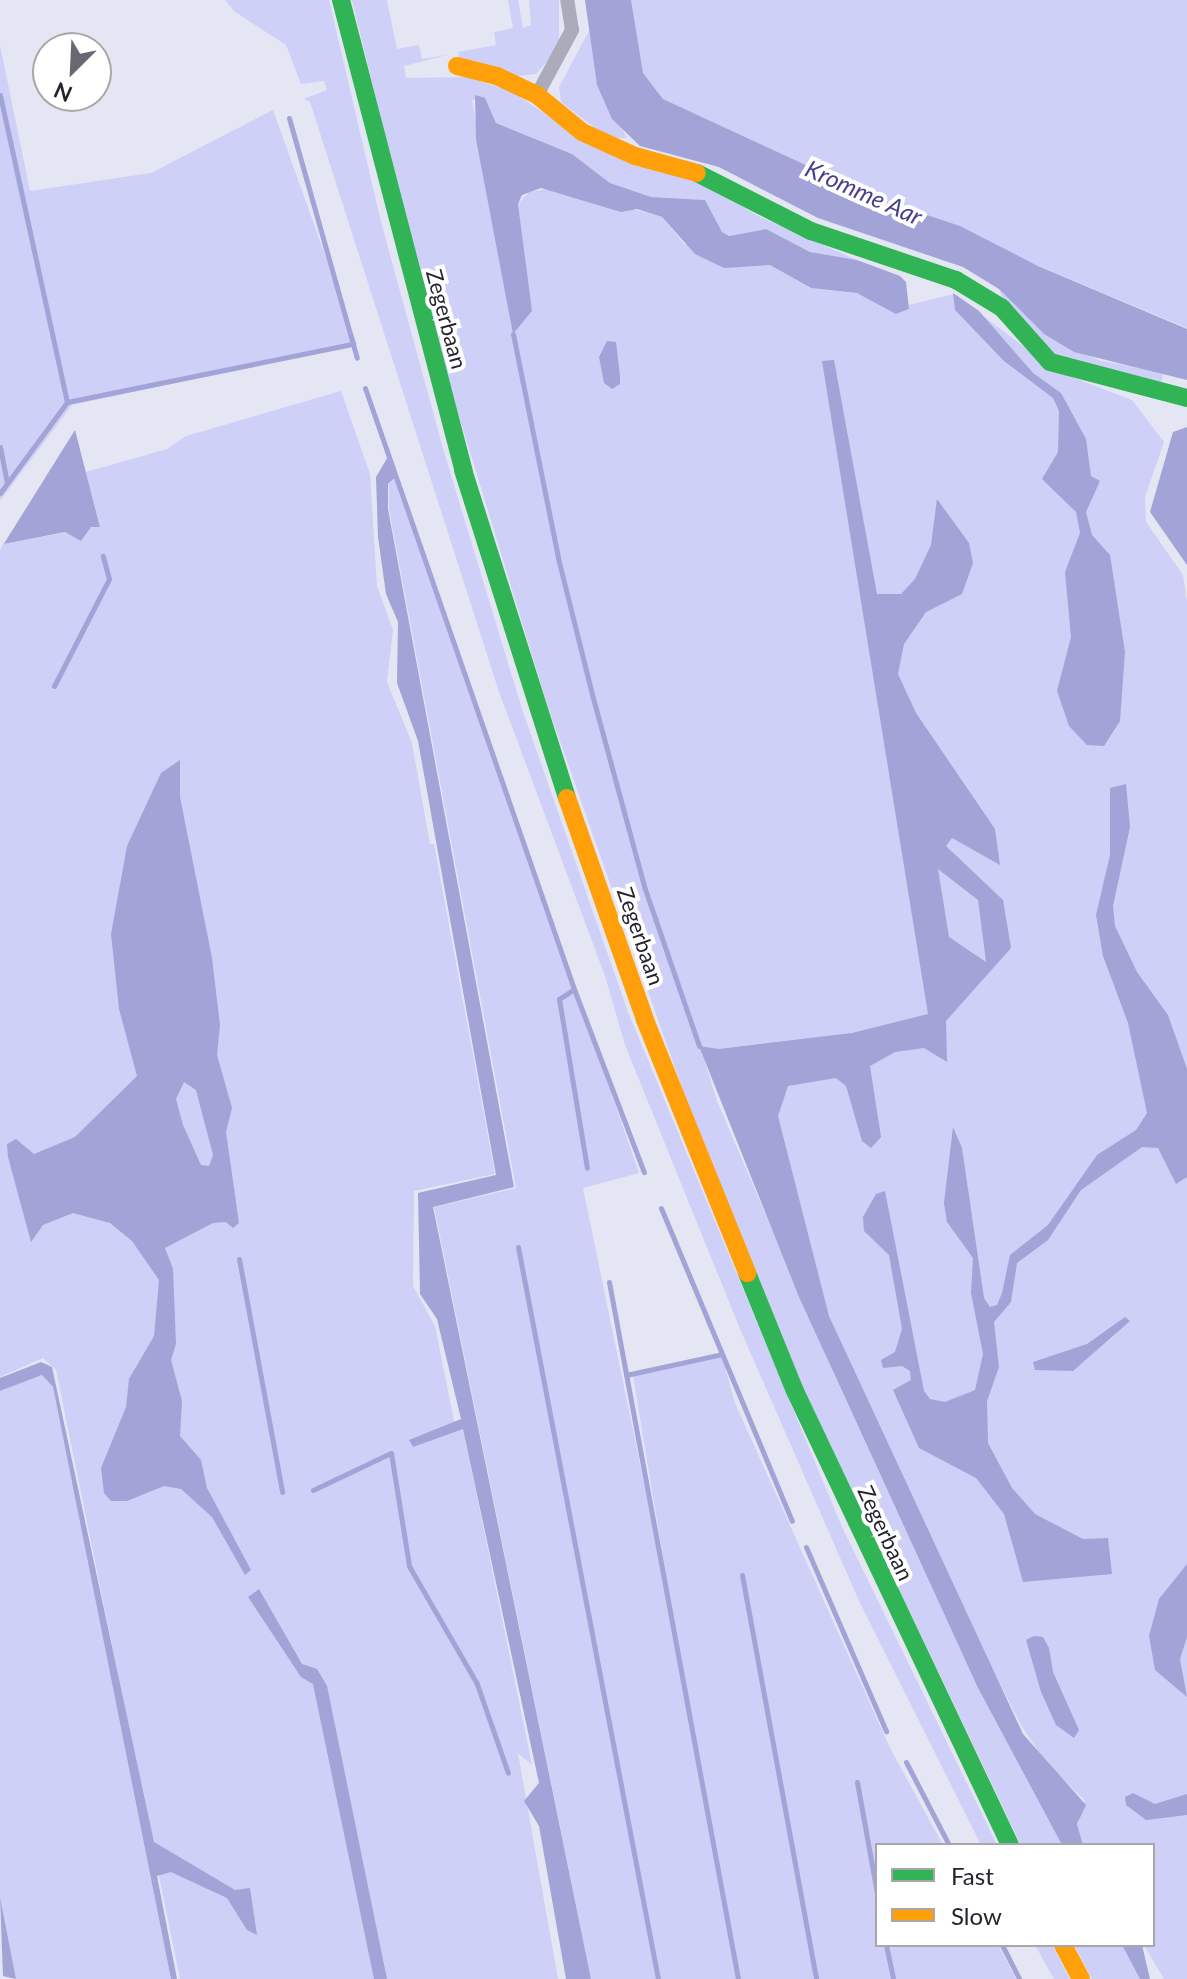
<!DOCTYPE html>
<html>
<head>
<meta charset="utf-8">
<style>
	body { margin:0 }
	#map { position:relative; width:1187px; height:1979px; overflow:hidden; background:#e5e6f3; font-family:Lato,sans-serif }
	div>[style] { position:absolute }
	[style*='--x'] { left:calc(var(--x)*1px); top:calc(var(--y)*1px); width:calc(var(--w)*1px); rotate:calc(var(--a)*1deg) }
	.green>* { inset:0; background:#ced0f8 }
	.water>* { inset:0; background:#a2a3d6 }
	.stream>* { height:5px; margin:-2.5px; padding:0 2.5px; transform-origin:2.5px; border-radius:2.5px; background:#a2a3d6 }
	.street>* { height:14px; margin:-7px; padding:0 7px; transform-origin:7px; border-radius:7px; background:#ababbc }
	.fast>* { height:18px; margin:-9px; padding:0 9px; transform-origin:9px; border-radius:9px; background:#30b455 }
	.slow>* { height:18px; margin:-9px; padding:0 9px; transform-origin:9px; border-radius:9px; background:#ff9f0a }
	span { translate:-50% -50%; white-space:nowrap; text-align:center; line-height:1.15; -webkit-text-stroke:8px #fff; paint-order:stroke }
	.street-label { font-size:22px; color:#24242d }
	.water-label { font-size:24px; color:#463f90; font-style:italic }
	.legend { position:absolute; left:875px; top:1843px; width:280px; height:104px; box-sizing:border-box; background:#fff; border:2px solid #a7a7ab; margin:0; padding:10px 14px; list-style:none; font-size:24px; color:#24242d }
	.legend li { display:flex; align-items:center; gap:16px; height:40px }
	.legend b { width:40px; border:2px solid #a7a7ab }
	.north { position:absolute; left:32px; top:32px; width:80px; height:80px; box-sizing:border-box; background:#fff; border:2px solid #a7a7ab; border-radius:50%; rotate:204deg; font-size:22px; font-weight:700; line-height:32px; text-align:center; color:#24242d }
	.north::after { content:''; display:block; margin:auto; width:28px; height:36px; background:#686872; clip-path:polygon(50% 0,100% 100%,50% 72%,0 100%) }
</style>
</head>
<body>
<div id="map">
	<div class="green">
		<i style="clip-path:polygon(225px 0,329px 0,381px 222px,444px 452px,522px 709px,628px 1012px,842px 1527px,997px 1845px,981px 1845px,859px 1601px,740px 1329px,625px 1045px,605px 976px,499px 692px,310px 102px,304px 99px,327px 90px,324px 81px,301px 84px,286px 45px,235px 12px)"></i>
		<i style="clip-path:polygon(352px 0,387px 0,397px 49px,419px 45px,422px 59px,451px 54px,404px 66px,406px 78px,467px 77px,513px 92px,586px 142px,702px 182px,758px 216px,857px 260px,810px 252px,766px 229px,729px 236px,722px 232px,705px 200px,651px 197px,610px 183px,572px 154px,496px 123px,485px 98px,472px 100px,513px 333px,531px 311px,518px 204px,529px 192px,555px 188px,662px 217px,684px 244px,749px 266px,770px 265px,810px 288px,857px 293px,892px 309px,954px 294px,1056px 371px,1132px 400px,1164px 442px,1145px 497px,1146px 522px,1183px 575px,1187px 601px,1187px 1979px,1164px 1979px,1144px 1945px,1153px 1945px,1153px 1845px,1082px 1845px,1075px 1833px,1085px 1801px,1046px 1762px,1022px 1727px,936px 1558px,829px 1316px,815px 1270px,700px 1046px,717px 1101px,833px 1372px,978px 1688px,1062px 1845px,1021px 1845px,744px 1264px,548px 707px,433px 331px)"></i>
		<i style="clip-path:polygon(508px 0,518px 0,523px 28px,531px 25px,529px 0,559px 0,559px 48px,536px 74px,516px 76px,460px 61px,458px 52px,496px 45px,494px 32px,513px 28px)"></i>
		<i style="clip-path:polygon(623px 0,1187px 0,1187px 328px,879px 199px,663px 99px,643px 73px)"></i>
		<i style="clip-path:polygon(591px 27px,597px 85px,627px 138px,608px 138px,561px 102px,559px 87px)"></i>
		<i style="clip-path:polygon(0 45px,30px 191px,151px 173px,273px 110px,357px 344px,72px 405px,0 501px)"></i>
		<i style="clip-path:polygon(999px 289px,1044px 334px,1101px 361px,1164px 371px,1160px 387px,1049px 354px,1010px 317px)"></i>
		<i style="clip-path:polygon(341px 391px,370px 474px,377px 586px,393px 630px,387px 682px,412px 743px,430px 844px,434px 844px,495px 1174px,414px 1191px,413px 1286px,435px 1326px,456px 1431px,463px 1429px,478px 1501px,532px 1765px,518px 1753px,558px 1979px,180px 1979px,56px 1370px,43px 1358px,0 1377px,0 550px,4px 544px,100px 526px,86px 472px,167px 449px,186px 436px)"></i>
		<i style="clip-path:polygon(397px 477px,639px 1173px,583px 1188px,679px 1653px,633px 1376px,722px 1356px,735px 1403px,890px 1748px,943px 1845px,877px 1845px,877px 1945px,998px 1945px,1016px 1979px,591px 1979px,434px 1207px,516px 1188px,389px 509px,389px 484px)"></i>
		<i style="clip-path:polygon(42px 1375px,53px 1387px,171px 1979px,16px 1979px,0 1897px,0 1391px)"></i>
		<i style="clip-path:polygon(1035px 1945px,1052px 1945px,1070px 1979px,1054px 1979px)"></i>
		<i style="clip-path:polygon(1074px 1945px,1122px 1945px,1140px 1979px,1092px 1979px)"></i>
	</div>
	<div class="water">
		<i style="clip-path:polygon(585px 0,631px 0,643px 73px,663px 99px,879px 199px,960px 226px,1038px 266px,1187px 329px,1187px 380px,1074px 352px,1044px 334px,999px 289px,963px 267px,818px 218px,719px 167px,640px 146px,612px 119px,597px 85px)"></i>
		<i style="clip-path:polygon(475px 95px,485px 98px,496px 123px,572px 154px,610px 183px,651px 197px,705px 200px,722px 232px,729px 236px,766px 229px,810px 252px,857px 260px,900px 276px,906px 282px,909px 309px,896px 314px,857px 293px,811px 288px,770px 265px,724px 268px,695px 254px,662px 217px,637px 209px,621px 212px,541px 188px,522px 195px,518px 204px,532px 311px,513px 334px,476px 139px)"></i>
		<i style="clip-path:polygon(953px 293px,979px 311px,1033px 373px,1061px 393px,1086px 439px,1091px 476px,1100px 481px,1086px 512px,1092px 535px,1110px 555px,1125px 652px,1120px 721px,1104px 746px,1087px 745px,1069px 726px,1057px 691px,1071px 637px,1065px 572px,1080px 533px,1076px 512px,1042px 479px,1058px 452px,1059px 411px,1053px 398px,1004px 361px,955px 310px)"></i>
		<i style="clip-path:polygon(607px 341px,616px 342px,620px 376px,620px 384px,612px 389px,604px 383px,599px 357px)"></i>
		<i style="clip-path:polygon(evenodd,834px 360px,877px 594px,901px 594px,915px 579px,931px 545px,937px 499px,969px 543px,973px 563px,962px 594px,926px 612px,904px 644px,898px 674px,916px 713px,995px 829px,1000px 865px,952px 838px,946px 846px,1003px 900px,1011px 948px,946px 1021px,947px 1062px,924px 1048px,895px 1052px,870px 1066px,881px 1137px,871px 1148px,862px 1141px,846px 1086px,836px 1078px,788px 1086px,778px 1116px,829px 1316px,1023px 1734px,1086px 1805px,1077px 1824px,1083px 1845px,1062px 1845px,978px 1688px,799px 1297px,699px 1046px,719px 1049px,852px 1033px,928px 1014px,822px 361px,834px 360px,938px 869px,978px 900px,986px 962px,949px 937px,938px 869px)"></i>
		<i style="clip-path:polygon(1187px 427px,1187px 565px,1150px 512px,1173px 432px)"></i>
		<i style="clip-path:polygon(75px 430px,100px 527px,91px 527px,81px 541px,65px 532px,4px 544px,0 550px)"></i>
		<i style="clip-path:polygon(389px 455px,397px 476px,388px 484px,388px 509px,514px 1187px,433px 1207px,591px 1979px,566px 1979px,539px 1826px,524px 1801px,539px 1783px,463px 1429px,413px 1447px,409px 1440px,461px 1419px,437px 1319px,420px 1294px,418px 1193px,496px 1175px,418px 741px,397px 683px,398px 622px,386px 594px,378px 537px,376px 477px)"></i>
		<i style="clip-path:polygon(evenodd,180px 760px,180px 797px,212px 958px,220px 1025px,217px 1055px,232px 1108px,226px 1132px,239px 1223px,233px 1228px,226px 1222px,213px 1223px,165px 1248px,173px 1269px,176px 1344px,171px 1360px,182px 1401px,180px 1436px,201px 1460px,207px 1488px,251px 1570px,245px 1575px,212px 1517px,181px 1489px,164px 1486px,127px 1501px,111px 1501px,104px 1493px,101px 1468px,126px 1407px,129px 1379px,154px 1336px,159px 1280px,132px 1241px,110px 1223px,73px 1213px,43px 1225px,31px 1242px,8px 1157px,7px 1144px,16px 1139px,34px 1154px,75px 1137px,137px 1076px,119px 1009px,111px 934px,127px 846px,161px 773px,180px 760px,184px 1082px,196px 1090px,213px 1155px,209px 1166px,201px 1165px,183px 1125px,176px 1099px,184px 1082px)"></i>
		<i style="clip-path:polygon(1126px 784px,1130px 827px,1113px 906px,1115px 926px,1137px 972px,1168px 1015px,1187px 1069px,1187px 1177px,1176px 1184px,1158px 1148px,1142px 1147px,1081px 1190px,1048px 1240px,1017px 1263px,1011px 1302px,994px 1322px,999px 1367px,987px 1401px,988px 1443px,1012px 1488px,1035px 1514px,1083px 1539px,1108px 1538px,1112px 1574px,1023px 1582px,1004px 1514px,976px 1478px,919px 1448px,893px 1390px,911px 1380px,910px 1371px,902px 1366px,883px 1368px,881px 1360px,895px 1352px,902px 1329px,889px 1255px,864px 1231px,863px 1217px,876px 1194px,885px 1191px,924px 1391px,930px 1399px,945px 1402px,975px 1390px,983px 1354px,971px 1293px,973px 1258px,947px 1222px,944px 1203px,953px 1127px,962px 1148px,984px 1298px,990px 1307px,997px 1305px,1002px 1293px,1010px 1255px,1048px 1225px,1097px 1155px,1136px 1130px,1147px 1113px,1128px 1023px,1103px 956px,1096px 915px,1110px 855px,1110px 788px)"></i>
		<i style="clip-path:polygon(1125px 1317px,1130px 1321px,1073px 1371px,1035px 1370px,1033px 1362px,1087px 1344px)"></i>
		<i style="clip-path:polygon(41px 1362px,52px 1367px,154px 1842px,235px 1890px,250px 1888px,257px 1935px,247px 1930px,227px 1898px,171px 1872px,157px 1876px,177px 1979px,171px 1979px,53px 1387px,42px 1375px,0 1391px,0 1378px)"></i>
		<i style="clip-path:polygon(1187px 1564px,1187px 1637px,1180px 1659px,1187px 1697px,1155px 1670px,1149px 1636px,1159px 1599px)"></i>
		<i style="clip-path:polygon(259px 1589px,302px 1664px,317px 1669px,327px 1686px,387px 1979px,374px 1979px,313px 1684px,301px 1677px,248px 1597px)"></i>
		<i style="clip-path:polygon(1034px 1636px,1043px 1637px,1049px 1648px,1053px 1672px,1079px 1730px,1074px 1738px,1056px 1725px,1041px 1692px,1026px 1640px)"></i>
		<i style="clip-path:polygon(1133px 1793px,1155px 1804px,1187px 1794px,1187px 1815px,1146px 1820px,1126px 1805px,1125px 1797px)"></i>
		<i style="clip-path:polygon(0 1897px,16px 1979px,3px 1976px)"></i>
		<i style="clip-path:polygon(1122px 1945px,1142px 1945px,1150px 1979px,1140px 1979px)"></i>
	</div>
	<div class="stream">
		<i style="--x:0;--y:95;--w:314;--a:77.7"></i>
		<i style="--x:67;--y:402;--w:292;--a:-11.5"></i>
		<i style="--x:289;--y:118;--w:249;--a:74.2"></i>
		<i style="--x:513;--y:334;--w:228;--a:78.6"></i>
		<i style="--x:558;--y:558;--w:144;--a:76"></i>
		<i style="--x:593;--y:698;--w:198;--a:74.8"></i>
		<i style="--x:645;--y:889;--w:166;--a:71"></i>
		<i style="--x:365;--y:388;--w:636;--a:70.82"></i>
		<i style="--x:574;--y:989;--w:196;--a:69.1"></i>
		<i style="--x:0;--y:447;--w:36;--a:79"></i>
		<i style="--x:0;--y:493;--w:113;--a:-53.6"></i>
		<i style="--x:54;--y:686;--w:120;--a:-62.8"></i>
		<i style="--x:109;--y:579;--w:24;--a:-105"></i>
		<i style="--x:574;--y:989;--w:18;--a:146"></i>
		<i style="--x:559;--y:999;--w:171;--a:80.6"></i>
		<i style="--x:661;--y:1208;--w:339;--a:67.3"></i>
		<i style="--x:518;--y:1247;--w:745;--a:79.17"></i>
		<i style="--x:239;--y:1259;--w:237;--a:79.5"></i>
		<i style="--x:609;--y:1282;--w:709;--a:79.51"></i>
		<i style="--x:626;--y:1375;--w:98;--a:-12.3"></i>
		<i style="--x:313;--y:1490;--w:86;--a:-25.4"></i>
		<i style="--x:391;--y:1453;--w:114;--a:80.9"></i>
		<i style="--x:409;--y:1566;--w:136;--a:60"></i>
		<i style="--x:477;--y:1684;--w:94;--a:70.8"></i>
		<i style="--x:806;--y:1547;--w:201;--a:66.5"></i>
		<i style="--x:742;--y:1575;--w:411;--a:79.6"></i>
		<i style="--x:906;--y:1762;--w:93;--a:62.6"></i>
		<i style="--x:857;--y:1782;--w:113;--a:79.8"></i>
		<i style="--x:886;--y:1945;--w:35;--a:78"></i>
		<i style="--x:1002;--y:1945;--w:38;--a:63"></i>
	</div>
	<div class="street">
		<i style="--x:537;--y:95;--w:74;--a:-61.7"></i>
		<i style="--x:572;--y:30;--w:30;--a:-99"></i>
	</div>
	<div class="fast">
		<i style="--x:341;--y:0;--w:486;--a:75.4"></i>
		<i style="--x:463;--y:470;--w:344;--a:72.4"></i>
		<i style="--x:697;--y:173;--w:128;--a:27"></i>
		<i style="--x:811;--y:231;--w:153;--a:18.7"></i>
		<i style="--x:956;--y:280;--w:54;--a:31.3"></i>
		<i style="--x:1002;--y:308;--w:72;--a:48.4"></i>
		<i style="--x:1050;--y:362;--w:142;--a:14.7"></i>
		<i style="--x:747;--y:1273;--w:127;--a:67.9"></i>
		<i style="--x:795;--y:1391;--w:502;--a:64.66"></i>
	</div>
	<div class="slow">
		<i style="--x:457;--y:66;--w:41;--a:14"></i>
		<i style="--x:497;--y:76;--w:44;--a:25.4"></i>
		<i style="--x:537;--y:95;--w:58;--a:39.4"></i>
		<i style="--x:582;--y:132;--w:58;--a:24.4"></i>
		<i style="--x:635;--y:156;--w:64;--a:15.3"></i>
		<i style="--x:567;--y:798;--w:235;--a:70.6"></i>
		<i style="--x:645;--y:1020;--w:273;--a:68"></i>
		<i style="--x:1063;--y:1945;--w:38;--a:62"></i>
	</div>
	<div class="street-label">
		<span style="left:447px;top:319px;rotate:75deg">Zegerbaan</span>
		<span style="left:641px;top:936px;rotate:71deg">Zegerbaan</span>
		<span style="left:886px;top:1533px;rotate:65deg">Zegerbaan</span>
	</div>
	<div class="water-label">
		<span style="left:864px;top:192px;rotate:24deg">Kromme Aar</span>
	</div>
	<ul class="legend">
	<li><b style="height:10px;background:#30b455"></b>Fast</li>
	<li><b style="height:10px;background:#ff9f0a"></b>Slow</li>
	</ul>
	<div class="north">N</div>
</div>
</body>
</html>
